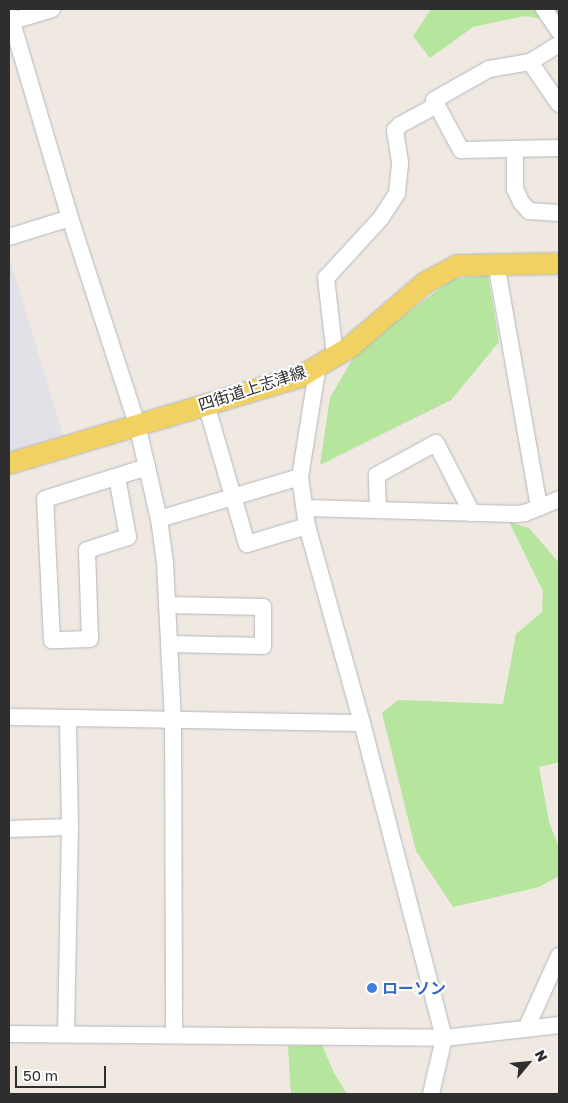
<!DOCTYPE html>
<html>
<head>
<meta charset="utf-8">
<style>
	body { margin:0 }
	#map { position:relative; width:568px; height:1103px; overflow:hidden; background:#efe9e1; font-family:"Golos Text","Noto Sans JP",sans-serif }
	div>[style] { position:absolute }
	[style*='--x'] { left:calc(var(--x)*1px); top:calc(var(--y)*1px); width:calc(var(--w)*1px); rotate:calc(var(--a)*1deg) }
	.industrial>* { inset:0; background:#e3e1e8 }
	.green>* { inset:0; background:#b6e59e }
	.roads { filter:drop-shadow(0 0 1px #b4b7c1) drop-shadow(0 0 1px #b4b7c1) }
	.minor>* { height:16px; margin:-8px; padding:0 8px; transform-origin:8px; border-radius:8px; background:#fff }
	.major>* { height:21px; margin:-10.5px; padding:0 10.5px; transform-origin:10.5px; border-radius:10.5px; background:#f2d163 }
	.dots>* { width:14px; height:14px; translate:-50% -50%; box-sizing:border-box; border:2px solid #fff; border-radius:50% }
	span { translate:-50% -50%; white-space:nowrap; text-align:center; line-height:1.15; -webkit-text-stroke:4px #fff; paint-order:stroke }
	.street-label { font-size:16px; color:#2e2e2e }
	.shop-label { font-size:16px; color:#366cbe; font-weight:700 }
	.left { translate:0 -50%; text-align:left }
	.frame { position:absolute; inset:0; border:10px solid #2e2e2e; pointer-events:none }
	.north { position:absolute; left:503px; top:1038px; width:50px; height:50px; -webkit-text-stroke:4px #fff; paint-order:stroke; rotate:62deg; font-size:14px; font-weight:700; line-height:20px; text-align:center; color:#2e2e2e }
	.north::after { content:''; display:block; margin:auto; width:18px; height:22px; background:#2e2e2e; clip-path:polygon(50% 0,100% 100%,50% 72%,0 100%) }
	.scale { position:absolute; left:15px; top:1066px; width:91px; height:22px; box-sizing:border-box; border:2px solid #2e2e2e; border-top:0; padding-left:6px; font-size:15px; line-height:18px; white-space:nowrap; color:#2e2e2e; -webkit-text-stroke:4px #fff; paint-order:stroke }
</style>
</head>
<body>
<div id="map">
	<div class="industrial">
		<i style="clip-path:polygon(9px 256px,64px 439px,9px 455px)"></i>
	</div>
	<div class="green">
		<i style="clip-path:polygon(431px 9px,559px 9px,559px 21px,524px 16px,473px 27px,430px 58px,413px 36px)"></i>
		<i style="clip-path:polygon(488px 275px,499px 342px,451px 400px,320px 465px,330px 398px,357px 351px,452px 279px)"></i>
		<i style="clip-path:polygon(509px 522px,529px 528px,559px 563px,559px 762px,539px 767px,549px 822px,559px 848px,559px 876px,539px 887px,453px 907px,416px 851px,382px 713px,398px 700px,503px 704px,516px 634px,542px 612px,543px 591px)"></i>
		<i style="clip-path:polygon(322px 1045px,334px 1073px,347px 1094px,291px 1094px,288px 1046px)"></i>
	</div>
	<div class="roads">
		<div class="minor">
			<i style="--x:544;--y:9;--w:27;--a:56"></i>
			<i style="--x:9;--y:12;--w:215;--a:73.5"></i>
			<i style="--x:70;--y:218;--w:217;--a:72"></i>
			<i style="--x:137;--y:424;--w:98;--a:77"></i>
			<i style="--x:159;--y:519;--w:44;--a:82.2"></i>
			<i style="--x:165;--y:563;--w:157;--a:87.1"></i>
			<i style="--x:173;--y:720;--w:314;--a:89.8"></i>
			<i style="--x:9;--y:22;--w:45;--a:-16.8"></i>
			<i style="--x:559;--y:44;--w:34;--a:148"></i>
			<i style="--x:530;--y:62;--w:42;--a:170.3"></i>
			<i style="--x:489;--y:69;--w:63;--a:150.6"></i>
			<i style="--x:434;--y:100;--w:57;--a:61.6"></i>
			<i style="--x:461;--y:150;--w:98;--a:-1.2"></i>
			<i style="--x:530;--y:62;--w:51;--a:55.4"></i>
			<i style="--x:515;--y:149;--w:40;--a:90"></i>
			<i style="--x:515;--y:189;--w:14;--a:65"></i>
			<i style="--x:521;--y:202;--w:12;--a:48"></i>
			<i style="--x:529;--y:211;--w:30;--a:4"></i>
			<i style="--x:9;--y:237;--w:64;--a:-17.3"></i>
			<i style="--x:496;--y:263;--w:248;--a:80"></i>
			<i style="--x:335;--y:356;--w:79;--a:-96.6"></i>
			<i style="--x:326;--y:278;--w:81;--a:-47.5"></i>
			<i style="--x:381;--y:218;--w:30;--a:-57"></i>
			<i style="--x:397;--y:193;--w:31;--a:-84"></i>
			<i style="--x:400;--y:162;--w:32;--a:-99"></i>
			<i style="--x:395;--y:130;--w:7;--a:-45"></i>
			<i style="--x:400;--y:125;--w:42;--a:-28.4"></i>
			<i style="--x:318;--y:365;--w:113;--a:99.1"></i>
			<i style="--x:300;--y:477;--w:49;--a:81.9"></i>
			<i style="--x:307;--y:526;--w:205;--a:74.4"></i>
			<i style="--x:362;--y:723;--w:325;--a:75.4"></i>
			<i style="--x:444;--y:1038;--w:57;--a:103.1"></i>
			<i style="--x:206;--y:404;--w:146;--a:73.7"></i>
			<i style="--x:247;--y:544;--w:63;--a:-16.7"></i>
			<i style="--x:117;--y:477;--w:61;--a:79.6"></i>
			<i style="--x:128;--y:537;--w:43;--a:162.4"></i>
			<i style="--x:87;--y:550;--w:89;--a:88.1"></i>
			<i style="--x:90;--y:639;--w:38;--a:178"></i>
			<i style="--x:52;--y:640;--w:141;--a:-92.8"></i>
			<i style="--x:45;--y:499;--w:107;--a:-17.4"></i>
			<i style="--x:305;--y:508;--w:211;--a:1.6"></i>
			<i style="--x:516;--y:514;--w:9;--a:-6"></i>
			<i style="--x:525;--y:513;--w:37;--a:-22"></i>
			<i style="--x:378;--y:510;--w:35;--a:-92"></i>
			<i style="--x:377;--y:475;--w:67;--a:-28.5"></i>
			<i style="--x:436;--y:443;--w:79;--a:62.8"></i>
			<i style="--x:159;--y:519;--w:147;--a:-16.6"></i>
			<i style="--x:167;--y:605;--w:96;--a:1.2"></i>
			<i style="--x:263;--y:607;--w:39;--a:90"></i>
			<i style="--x:263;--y:646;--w:94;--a:-178.8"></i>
			<i style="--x:9;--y:717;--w:353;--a:1"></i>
			<i style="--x:9;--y:829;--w:61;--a:-1.9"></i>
			<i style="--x:526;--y:1029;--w:80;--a:-65.7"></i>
			<i style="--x:9;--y:1034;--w:435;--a:0.5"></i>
			<i style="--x:444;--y:1038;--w:116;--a:-6.4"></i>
			<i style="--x:66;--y:1034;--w:207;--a:-88.9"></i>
			<i style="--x:70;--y:827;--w:109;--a:-91.1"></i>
		</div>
		<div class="major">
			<i style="--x:9;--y:463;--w:304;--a:-16.6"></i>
			<i style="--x:300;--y:376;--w:57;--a:-30.6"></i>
			<i style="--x:349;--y:347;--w:100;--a:-40.5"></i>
			<i style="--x:425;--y:282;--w:36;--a:-28"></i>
			<i style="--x:457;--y:265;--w:102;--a:-1.1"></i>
		</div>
	</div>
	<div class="dots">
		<i style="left:372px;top:988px;background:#3f7fe0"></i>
	</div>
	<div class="street-label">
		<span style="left:252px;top:388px;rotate:-18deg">四街道上志津線</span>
	</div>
	<div class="shop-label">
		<span class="left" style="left:382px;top:988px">ローソン</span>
	</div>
	<div class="frame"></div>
	<div class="north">N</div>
	<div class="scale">50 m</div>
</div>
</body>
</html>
